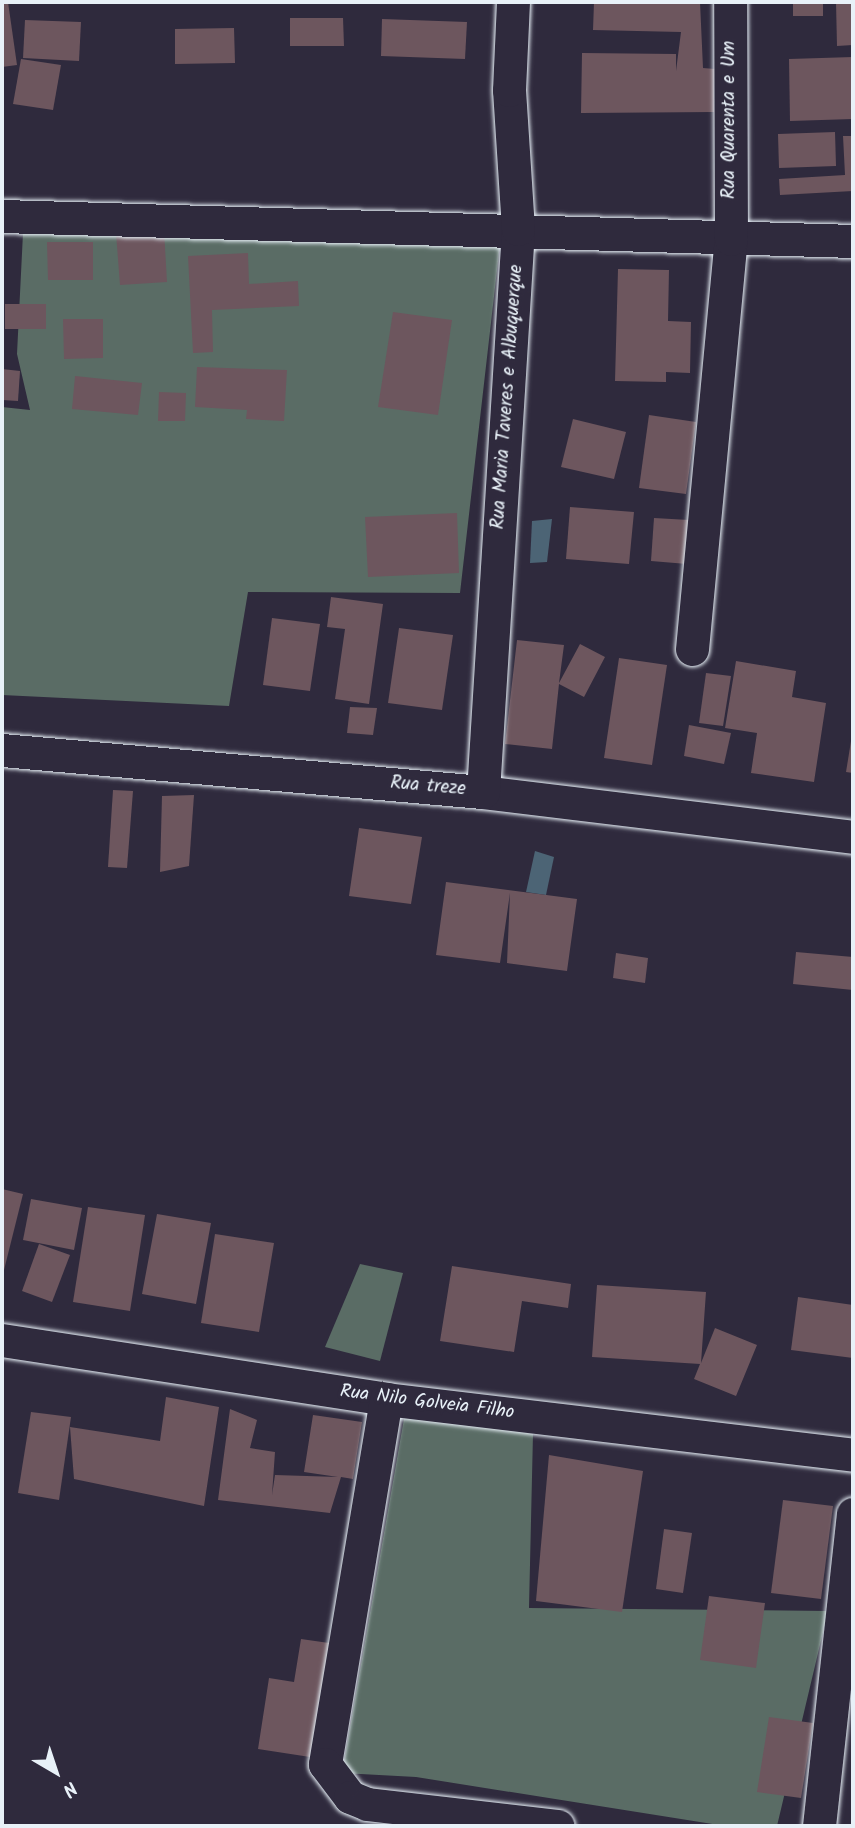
<!DOCTYPE html>
<html>
<head>
<meta charset="utf-8">
<style>
	body { margin:0 }
	#map { position:relative; width:855px; height:1828px; overflow:hidden; background:#2f2a3d; font-family:Kalam,sans-serif }
	div>[style] { position:absolute }
	[style*='--x'] { left:calc(var(--x)*1px); top:calc(var(--y)*1px); width:calc(var(--w)*1px); rotate:calc(var(--a)*1deg) }
	.green>* { inset:0; background:#5a6c65 }
	.water>* { inset:0; background:#4c6475 }
	.building>* { inset:0; background:#6d565e }
	.roads { filter:drop-shadow(0 0 2px #e8f1f8) drop-shadow(0 0 2px #e8f1f8) }
	.street>* { height:33px; margin:-16.5px; padding:0 16.5px; transform-origin:16.5px; border-radius:16.5px; background:#2f2a3d }
	span { translate:-50% -50%; white-space:nowrap; text-align:center; line-height:1.15; -webkit-text-stroke:7px #2f2a3d; paint-order:stroke }
	.street-label { font-size:19px; color:#e8f1f8 }
	.frame { position:absolute; inset:0; border:4px solid #e8f1f8; pointer-events:none }
	.north { position:absolute; left:21px; top:1737px; width:70px; height:70px; -webkit-text-stroke:5px #2f2a3d; paint-order:stroke; rotate:141deg; font-size:19px; font-weight:700; line-height:28px; text-align:center; color:#e8f1f8 }
	.north::after { content:''; display:block; margin:auto; width:24px; height:32px; background:#e8f1f8; clip-path:polygon(50% 0,100% 100%,50% 72%,0 100%) }
</style>
</head>
<body>
<div id="map">
	<div class="green">
		<i style="clip-path:polygon(23px 233px,500px 244px,460px 593px,248px 592px,229px 706px,2px 695px,2px 407px,30px 410px,17px 354px)"></i>
		<i style="clip-path:polygon(360px 1264px,403px 1273px,380px 1361px,325px 1347px)"></i>
		<i style="clip-path:polygon(405px 1413px,533px 1434px,529px 1608px,828px 1611px,777px 1826px,725px 1826px,416px 1777px,342px 1773px)"></i>
	</div>
	<div class="water">
		<i style="clip-path:polygon(552px 519px,547px 562px,530px 563px,532px 521px)"></i>
		<i style="clip-path:polygon(535px 851px,554px 857px,546px 895px,526px 892px)"></i>
	</div>
	<div class="building">
		<i style="clip-path:polygon(2px 2px,8px 2px,17px 65px,2px 67px)"></i>
		<i style="clip-path:polygon(594px 2px,700px 2px,703px 68px,715px 69px,714px 112px,581px 113px,582px 53px,676px 54px,676px 71px,681px 32px,593px 30px)"></i>
		<i style="clip-path:polygon(793px 2px,823px 2px,823px 16px,793px 16px)"></i>
		<i style="clip-path:polygon(836px 2px,853px 2px,853px 45px,837px 46px)"></i>
		<i style="clip-path:polygon(290px 18px,343px 18px,344px 46px,290px 46px)"></i>
		<i style="clip-path:polygon(382px 19px,467px 22px,465px 59px,381px 56px)"></i>
		<i style="clip-path:polygon(25px 20px,81px 22px,79px 61px,23px 58px)"></i>
		<i style="clip-path:polygon(234px 28px,235px 63px,175px 64px,175px 29px)"></i>
		<i style="clip-path:polygon(853px 57px,853px 119px,790px 121px,789px 59px)"></i>
		<i style="clip-path:polygon(21px 59px,61px 65px,53px 110px,13px 104px)"></i>
		<i style="clip-path:polygon(835px 132px,836px 166px,779px 168px,778px 134px)"></i>
		<i style="clip-path:polygon(843px 136px,853px 136px,853px 191px,780px 195px,779px 179px,845px 175px)"></i>
		<i style="clip-path:polygon(164px 230px,167px 282px,120px 285px,116px 233px)"></i>
		<i style="clip-path:polygon(47px 242px,93px 242px,93px 280px,48px 280px)"></i>
		<i style="clip-path:polygon(248px 253px,249px 284px,298px 281px,299px 306px,212px 310px,213px 352px,193px 353px,188px 256px)"></i>
		<i style="clip-path:polygon(618px 269px,669px 270px,668px 321px,691px 322px,690px 373px,666px 372px,666px 382px,615px 381px)"></i>
		<i style="clip-path:polygon(5px 304px,46px 304px,46px 329px,5px 329px)"></i>
		<i style="clip-path:polygon(393px 312px,452px 320px,438px 415px,378px 407px)"></i>
		<i style="clip-path:polygon(63px 319px,103px 319px,103px 358px,64px 359px)"></i>
		<i style="clip-path:polygon(197px 367px,287px 370px,284px 421px,246px 419px,247px 410px,195px 407px)"></i>
		<i style="clip-path:polygon(2px 369px,20px 371px,18px 401px,2px 400px)"></i>
		<i style="clip-path:polygon(75px 376px,142px 383px,138px 415px,72px 409px)"></i>
		<i style="clip-path:polygon(159px 392px,186px 393px,185px 421px,158px 421px)"></i>
		<i style="clip-path:polygon(649px 415px,696px 422px,686px 494px,639px 488px)"></i>
		<i style="clip-path:polygon(573px 419px,626px 432px,614px 479px,561px 467px)"></i>
		<i style="clip-path:polygon(570px 507px,634px 512px,629px 564px,566px 559px)"></i>
		<i style="clip-path:polygon(457px 513px,459px 573px,368px 577px,365px 517px)"></i>
		<i style="clip-path:polygon(654px 518px,689px 520px,687px 564px,651px 561px)"></i>
		<i style="clip-path:polygon(331px 597px,383px 604px,369px 704px,335px 699px,345px 629px,327px 627px)"></i>
		<i style="clip-path:polygon(272px 618px,320px 624px,310px 691px,263px 685px)"></i>
		<i style="clip-path:polygon(399px 628px,453px 635px,442px 710px,388px 703px)"></i>
		<i style="clip-path:polygon(517px 640px,564px 645px,559px 683px,580px 644px,605px 657px,584px 697px,559px 684px,552px 749px,505px 744px)"></i>
		<i style="clip-path:polygon(619px 658px,667px 665px,652px 765px,604px 758px)"></i>
		<i style="clip-path:polygon(736px 661px,796px 671px,792px 697px,826px 703px,814px 782px,751px 773px,757px 733px,725px 728px)"></i>
		<i style="clip-path:polygon(706px 673px,731px 676px,723px 726px,699px 723px)"></i>
		<i style="clip-path:polygon(350px 707px,377px 708px,373px 735px,347px 733px)"></i>
		<i style="clip-path:polygon(689px 725px,731px 733px,724px 764px,684px 756px)"></i>
		<i style="clip-path:polygon(852px 735px,853px 735px,853px 773px,846px 772px)"></i>
		<i style="clip-path:polygon(113px 790px,133px 791px,127px 868px,108px 867px)"></i>
		<i style="clip-path:polygon(194px 795px,189px 866px,160px 872px,162px 796px)"></i>
		<i style="clip-path:polygon(359px 828px,422px 837px,411px 904px,349px 896px)"></i>
		<i style="clip-path:polygon(446px 882px,577px 899px,567px 971px,507px 963px,510px 893px,500px 963px,436px 955px)"></i>
		<i style="clip-path:polygon(796px 952px,853px 957px,853px 990px,793px 984px)"></i>
		<i style="clip-path:polygon(616px 953px,648px 958px,645px 983px,613px 978px)"></i>
		<i style="clip-path:polygon(2px 1189px,23px 1194px,3px 1274px,2px 1274px)"></i>
		<i style="clip-path:polygon(31px 1199px,82px 1208px,74px 1250px,23px 1240px)"></i>
		<i style="clip-path:polygon(88px 1207px,145px 1215px,130px 1311px,73px 1302px)"></i>
		<i style="clip-path:polygon(157px 1214px,211px 1223px,196px 1304px,142px 1294px)"></i>
		<i style="clip-path:polygon(215px 1234px,274px 1243px,259px 1332px,201px 1323px)"></i>
		<i style="clip-path:polygon(39px 1244px,70px 1255px,52px 1302px,22px 1291px)"></i>
		<i style="clip-path:polygon(452px 1266px,571px 1284px,568px 1308px,522px 1301px,514px 1352px,440px 1341px)"></i>
		<i style="clip-path:polygon(597px 1285px,706px 1292px,701px 1363px,715px 1328px,757px 1345px,736px 1396px,694px 1379px,700px 1364px,592px 1357px)"></i>
		<i style="clip-path:polygon(798px 1297px,853px 1305px,853px 1358px,791px 1350px)"></i>
		<i style="clip-path:polygon(166px 1397px,219px 1407px,204px 1506px,74px 1479px,70px 1427px,160px 1441px)"></i>
		<i style="clip-path:polygon(230px 1409px,257px 1420px,250px 1448px,275px 1452px,272px 1495px,275px 1475px,338px 1477px,304px 1472px,313px 1415px,362px 1422px,353px 1479px,341px 1477px,330px 1513px,218px 1500px)"></i>
		<i style="clip-path:polygon(31px 1412px,71px 1417px,59px 1500px,18px 1493px)"></i>
		<i style="clip-path:polygon(549px 1455px,643px 1471px,622px 1612px,536px 1601px)"></i>
		<i style="clip-path:polygon(783px 1500px,833px 1506px,821px 1599px,771px 1593px)"></i>
		<i style="clip-path:polygon(664px 1529px,692px 1533px,683px 1593px,656px 1589px)"></i>
		<i style="clip-path:polygon(709px 1596px,765px 1603px,756px 1668px,700px 1660px)"></i>
		<i style="clip-path:polygon(301px 1639px,329px 1643px,310px 1757px,258px 1749px,269px 1678px,294px 1682px)"></i>
		<i style="clip-path:polygon(769px 1717px,813px 1723px,801px 1798px,757px 1792px)"></i>
	</div>
	<div class="roads">
		<div class="street">
			<i style="--x:2;--y:216;--w:851;--a:1.68"></i>
			<i style="--x:692;--y:649;--w:412;--a:-84.6"></i>
			<i style="--x:731;--y:239;--w:237;--a:-90.2"></i>
			<i style="--x:2;--y:750;--w:483;--a:5"></i>
			<i style="--x:483;--y:792;--w:373;--a:6.9"></i>
			<i style="--x:483;--y:792;--w:564;--a:-86.44"></i>
			<i style="--x:518;--y:229;--w:139;--a:-93.7"></i>
			<i style="--x:509;--y:90;--w:88;--a:-87.4"></i>
			<i style="--x:2;--y:1340;--w:389;--a:8.7"></i>
			<i style="--x:386;--y:1399;--w:470;--a:6.8"></i>
			<i style="--x:386;--y:1399;--w:370;--a:99.5"></i>
			<i style="--x:325;--y:1764;--w:41;--a:52.9"></i>
			<i style="--x:350;--y:1797;--w:18;--a:22"></i>
			<i style="--x:367;--y:1804;--w:192;--a:6.6"></i>
			<i style="--x:819;--y:1826;--w:314;--a:-83.8"></i>
		</div>
	</div>
	<div class="street-label">
		<span style="left:730px;top:120px;rotate:-90deg">Rua Quarenta e Um</span>
		<span style="left:508px;top:397px;rotate:-86deg">Rua Maria Taveres e Albuquerque</span>
		<span style="left:428px;top:787px;rotate:5deg">Rua treze</span>
		<span style="left:427px;top:1403px;rotate:7deg">Rua Nilo Golveia Filho</span>
	</div>
	<div class="frame"></div>
	<div class="north">N</div>
</div>
</body>
</html>
